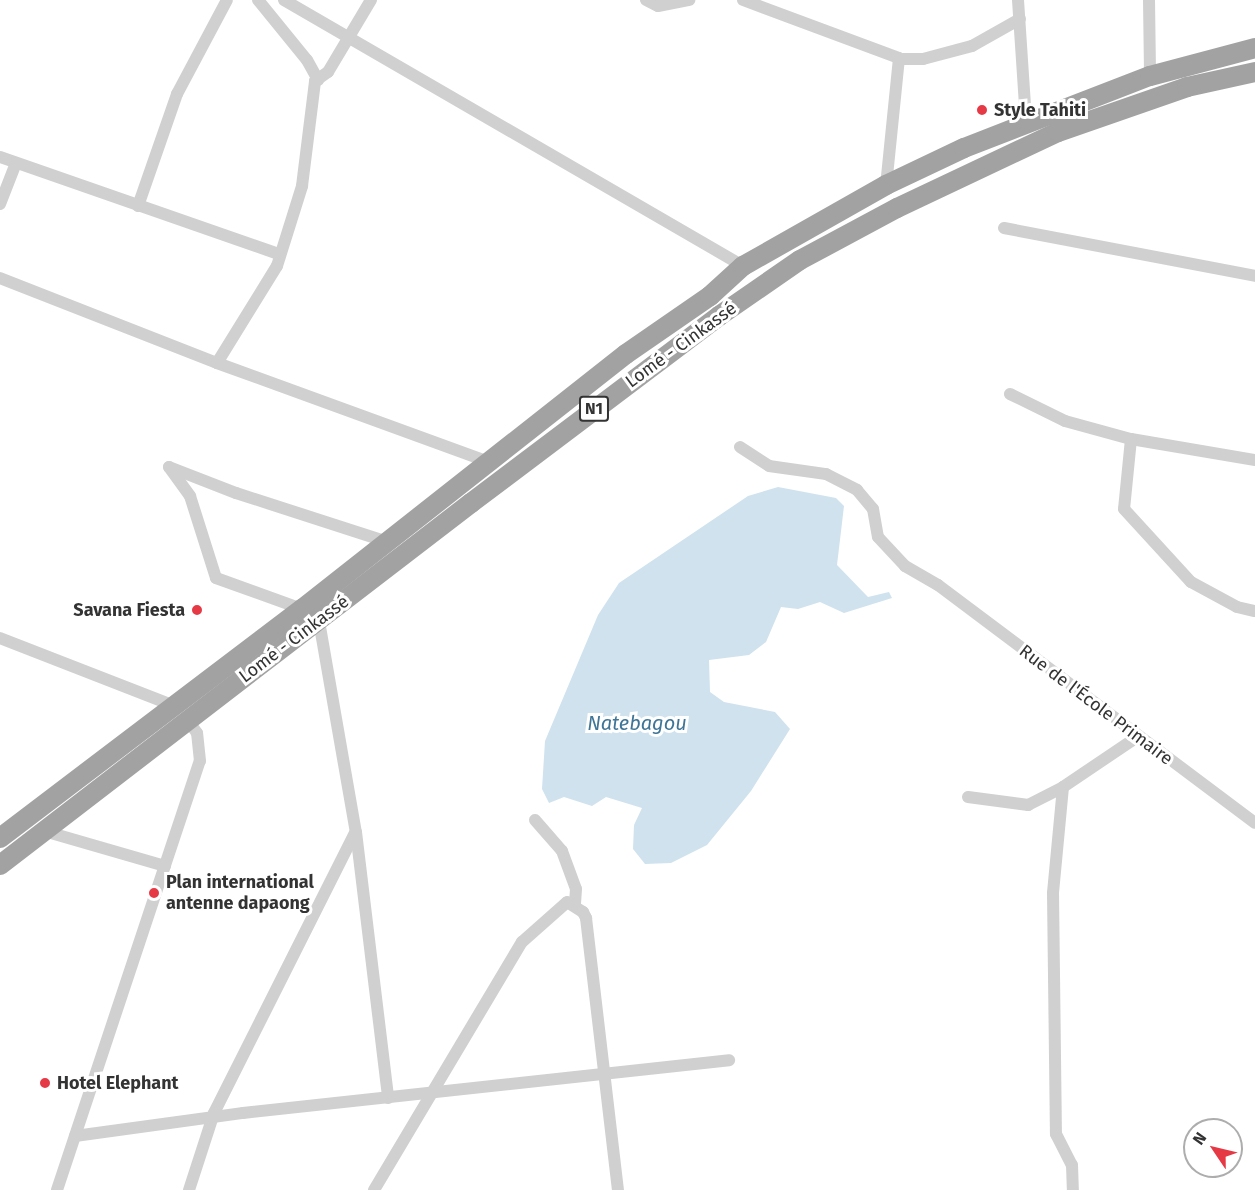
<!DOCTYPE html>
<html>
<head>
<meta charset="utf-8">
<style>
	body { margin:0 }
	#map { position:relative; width:1255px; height:1190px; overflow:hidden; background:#fff; font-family:"Fira Sans",sans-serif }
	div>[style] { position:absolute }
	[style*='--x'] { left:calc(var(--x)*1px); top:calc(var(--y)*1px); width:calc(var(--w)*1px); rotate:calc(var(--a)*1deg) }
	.water>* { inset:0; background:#cfe2ee }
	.minor>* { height:12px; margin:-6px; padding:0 6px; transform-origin:6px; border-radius:6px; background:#d0d0d0 }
	.trunk>* { height:20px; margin:-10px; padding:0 10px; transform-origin:10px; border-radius:10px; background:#a2a2a2 }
	.dots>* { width:16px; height:16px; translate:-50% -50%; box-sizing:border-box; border:3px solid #fff; border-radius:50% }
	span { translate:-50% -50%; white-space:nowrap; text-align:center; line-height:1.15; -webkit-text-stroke:6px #fff; paint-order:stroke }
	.shield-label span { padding:2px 4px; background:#fff; border:2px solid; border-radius:4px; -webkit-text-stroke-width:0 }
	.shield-label { font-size:16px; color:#333; font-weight:700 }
	.poi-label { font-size:18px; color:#333; font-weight:700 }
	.left { translate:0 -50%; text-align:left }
	.right { translate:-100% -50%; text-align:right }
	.street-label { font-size:18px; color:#333 }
	.water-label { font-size:20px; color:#3f7597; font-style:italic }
	.north { position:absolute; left:1183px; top:1118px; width:60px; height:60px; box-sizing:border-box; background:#fff; border:2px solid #adadad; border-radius:50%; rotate:305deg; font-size:16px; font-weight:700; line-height:24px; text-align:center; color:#333 }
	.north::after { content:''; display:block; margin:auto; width:21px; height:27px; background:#e63946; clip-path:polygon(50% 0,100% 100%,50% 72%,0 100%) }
</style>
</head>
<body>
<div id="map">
	<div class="water">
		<i style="clip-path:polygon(778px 487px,836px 498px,844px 506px,837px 565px,868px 597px,889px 592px,892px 598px,844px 613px,820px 602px,798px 609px,781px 607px,766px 642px,749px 655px,709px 660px,710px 692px,724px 702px,775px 712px,790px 729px,751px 791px,707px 845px,671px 863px,645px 864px,633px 849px,634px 825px,642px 808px,606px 797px,592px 806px,564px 797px,549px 803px,542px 789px,545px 741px,598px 615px,619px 583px,748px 496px)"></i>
	</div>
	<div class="minor">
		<i style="--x:258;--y:0;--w:77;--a:50.8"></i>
		<i style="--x:307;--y:60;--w:23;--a:61"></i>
		<i style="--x:284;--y:0;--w:531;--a:30.09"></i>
		<i style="--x:646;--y:0;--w:13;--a:27"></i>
		<i style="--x:658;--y:6;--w:32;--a:-11"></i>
		<i style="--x:743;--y:0;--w:166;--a:20.4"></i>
		<i style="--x:899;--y:58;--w:128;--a:95.8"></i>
		<i style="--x:1018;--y:0;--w:122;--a:86.2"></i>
		<i style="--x:1149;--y:0;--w:76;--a:89.2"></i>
		<i style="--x:899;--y:59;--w:24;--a:0"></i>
		<i style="--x:923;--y:59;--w:51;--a:-14.9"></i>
		<i style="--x:972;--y:46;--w:55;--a:-29.4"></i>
		<i style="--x:0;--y:157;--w:295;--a:19.2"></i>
		<i style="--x:0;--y:204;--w:44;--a:-68.7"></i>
		<i style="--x:138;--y:206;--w:119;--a:-70.8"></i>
		<i style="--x:177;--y:94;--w:106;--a:-62"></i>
		<i style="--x:1004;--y:228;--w:256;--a:10.8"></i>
		<i style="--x:0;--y:278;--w:233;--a:21.4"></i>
		<i style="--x:217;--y:363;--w:289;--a:20"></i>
		<i style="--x:217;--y:363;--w:114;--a:-58.3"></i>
		<i style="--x:277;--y:266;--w:84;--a:-72.6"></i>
		<i style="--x:302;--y:186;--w:106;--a:-82.9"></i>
		<i style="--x:315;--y:81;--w:16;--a:-35"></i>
		<i style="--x:328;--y:72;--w:84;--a:-59.2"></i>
		<i style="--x:1010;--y:394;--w:61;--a:26.1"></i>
		<i style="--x:1065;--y:421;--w:68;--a:15.3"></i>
		<i style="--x:1131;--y:439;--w:126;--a:9.6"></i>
		<i style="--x:1131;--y:439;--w:70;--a:95.7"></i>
		<i style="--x:1124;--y:509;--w:99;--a:47.5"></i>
		<i style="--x:1191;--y:582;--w:52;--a:28.5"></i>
		<i style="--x:1237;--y:607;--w:18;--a:13"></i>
		<i style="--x:740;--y:447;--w:35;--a:33"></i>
		<i style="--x:769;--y:466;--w:58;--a:8"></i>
		<i style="--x:826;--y:474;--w:35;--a:27"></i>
		<i style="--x:857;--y:490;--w:25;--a:50"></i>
		<i style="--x:873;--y:509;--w:28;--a:80"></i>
		<i style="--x:878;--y:537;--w:40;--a:47"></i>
		<i style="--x:905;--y:566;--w:38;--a:30"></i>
		<i style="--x:938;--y:585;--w:396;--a:36.9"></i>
		<i style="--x:169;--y:467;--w:72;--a:21.2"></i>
		<i style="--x:236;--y:493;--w:157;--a:17.9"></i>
		<i style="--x:169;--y:467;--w:36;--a:54"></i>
		<i style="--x:190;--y:496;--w:86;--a:72.4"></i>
		<i style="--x:216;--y:578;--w:91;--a:19.8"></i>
		<i style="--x:319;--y:621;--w:214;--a:80.1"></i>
		<i style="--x:356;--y:832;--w:268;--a:83.1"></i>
		<i style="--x:0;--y:638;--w:187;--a:21.3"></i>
		<i style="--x:1063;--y:787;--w:106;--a:95.4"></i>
		<i style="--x:1053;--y:893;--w:241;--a:89.3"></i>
		<i style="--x:1056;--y:1134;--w:35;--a:63"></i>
		<i style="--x:1072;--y:1165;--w:25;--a:88"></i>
		<i style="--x:968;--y:797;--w:61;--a:7.6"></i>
		<i style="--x:1028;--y:805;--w:39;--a:-27"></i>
		<i style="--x:1063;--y:787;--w:89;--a:-34"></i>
		<i style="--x:535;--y:820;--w:41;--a:48.9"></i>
		<i style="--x:562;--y:851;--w:40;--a:69.8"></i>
		<i style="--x:576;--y:889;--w:16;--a:94"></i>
		<i style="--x:44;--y:831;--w:126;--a:16.1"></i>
		<i style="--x:75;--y:1136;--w:170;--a:-7.8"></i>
		<i style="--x:243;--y:1113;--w:489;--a:-6.2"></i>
		<i style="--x:57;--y:1190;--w:452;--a:-71.6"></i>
		<i style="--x:200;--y:761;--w:28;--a:-96"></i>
		<i style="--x:197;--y:733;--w:17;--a:-126"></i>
		<i style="--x:189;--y:1190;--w:81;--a:-72"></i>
		<i style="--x:214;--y:1113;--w:313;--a:-63.3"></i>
		<i style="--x:374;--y:1190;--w:289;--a:-59.2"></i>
		<i style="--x:522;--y:942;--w:60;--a:-41.6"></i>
		<i style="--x:567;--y:902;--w:19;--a:32"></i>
		<i style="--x:583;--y:912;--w:7;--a:63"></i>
		<i style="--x:586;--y:918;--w:274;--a:83.3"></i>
	</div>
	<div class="trunk">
		<i style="--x:0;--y:838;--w:379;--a:-37.2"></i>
		<i style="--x:302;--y:609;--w:412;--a:-38.2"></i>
		<i style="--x:626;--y:354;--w:102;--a:-34.6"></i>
		<i style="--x:710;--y:296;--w:45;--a:-42.3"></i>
		<i style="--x:743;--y:266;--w:164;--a:-29.5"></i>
		<i style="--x:886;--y:185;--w:86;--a:-25.4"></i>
		<i style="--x:964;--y:148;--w:199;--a:-21.2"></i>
		<i style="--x:1150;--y:76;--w:109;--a:-14.9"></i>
		<i style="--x:0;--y:865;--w:594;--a:-37.55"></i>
		<i style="--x:471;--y:503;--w:311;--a:-37"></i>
		<i style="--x:719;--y:316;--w:98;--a:-34.7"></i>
		<i style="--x:800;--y:260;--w:110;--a:-28.2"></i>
		<i style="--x:897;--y:208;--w:178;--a:-25.3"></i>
		<i style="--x:1058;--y:132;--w:137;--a:-19.2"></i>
		<i style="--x:1187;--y:87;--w:70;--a:-12.4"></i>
	</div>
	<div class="dots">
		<i style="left:982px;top:110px;background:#e63946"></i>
		<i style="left:197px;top:610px;background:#e63946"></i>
		<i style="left:154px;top:893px;background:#e63946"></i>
		<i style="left:45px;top:1083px;background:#e63946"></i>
	</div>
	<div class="shield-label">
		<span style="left:594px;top:409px">N1</span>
	</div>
	<div class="poi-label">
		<span class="left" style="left:994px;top:110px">Style Tahiti</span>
		<span class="right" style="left:185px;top:610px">Savana Fiesta</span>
		<span class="left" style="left:166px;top:893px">Plan international<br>antenne dapaong</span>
		<span class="left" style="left:57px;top:1083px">Hotel Elephant</span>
	</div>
	<div class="street-label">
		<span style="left:681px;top:345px;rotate:-36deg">Lomé - Cinkassé</span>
		<span style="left:294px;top:639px;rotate:-37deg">Lomé - Cinkassé</span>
		<span style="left:1096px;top:705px;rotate:37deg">Rue de l'École Primaire</span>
	</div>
	<div class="water-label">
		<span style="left:637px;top:723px">Natebagou</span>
	</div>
	<div class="north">N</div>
</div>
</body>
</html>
